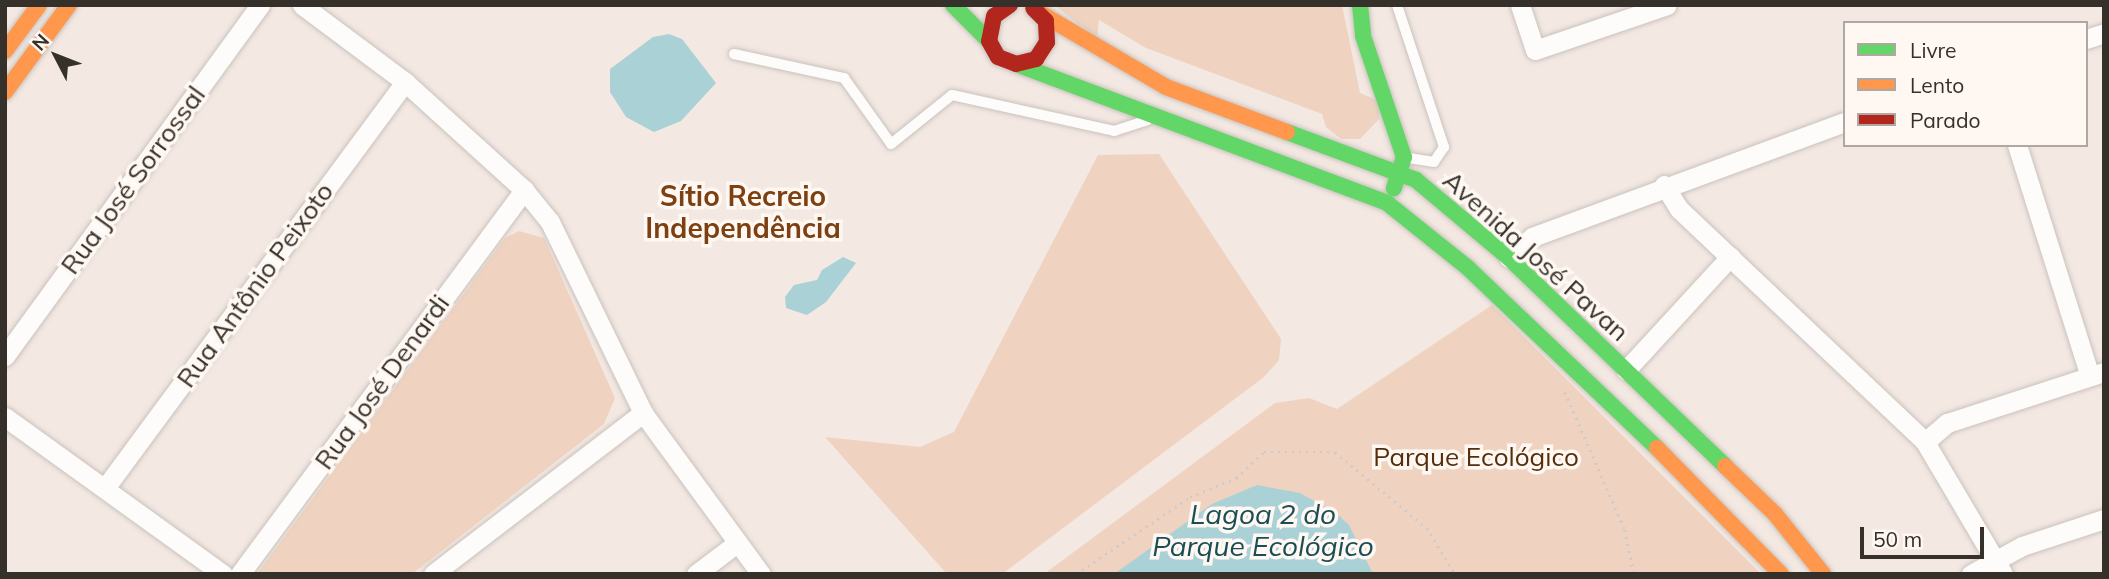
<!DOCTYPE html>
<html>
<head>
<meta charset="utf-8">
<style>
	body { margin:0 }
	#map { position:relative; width:2109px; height:579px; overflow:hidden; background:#f3e8e2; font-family:Mulish,sans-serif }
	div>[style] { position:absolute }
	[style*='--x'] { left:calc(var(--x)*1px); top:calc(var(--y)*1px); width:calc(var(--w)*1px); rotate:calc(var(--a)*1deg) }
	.green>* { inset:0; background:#efd3c0 }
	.water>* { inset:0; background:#aad1d5 }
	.path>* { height:2.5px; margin-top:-1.25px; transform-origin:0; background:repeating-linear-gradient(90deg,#d0cbca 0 2px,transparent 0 7px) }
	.roads { filter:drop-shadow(0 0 2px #cac2bd) drop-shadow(0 0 2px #cac2bd) }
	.lane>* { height:10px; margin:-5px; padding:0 5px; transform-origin:5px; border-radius:5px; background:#fdfcfb }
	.street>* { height:19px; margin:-9.5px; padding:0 9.5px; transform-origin:9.5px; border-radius:9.5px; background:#fdfcfb }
	.fast>* { height:16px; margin:-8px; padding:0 8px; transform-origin:8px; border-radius:8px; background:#63d668 }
	.slow>* { height:16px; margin:-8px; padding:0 8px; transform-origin:8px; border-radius:8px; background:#ff974d }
	.jam>* { height:16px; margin:-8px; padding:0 8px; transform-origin:8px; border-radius:8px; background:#b3261e }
	span { translate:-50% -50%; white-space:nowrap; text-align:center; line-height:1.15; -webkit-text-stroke:7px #fef7f2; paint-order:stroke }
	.street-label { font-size:26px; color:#36302b }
	.park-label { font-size:26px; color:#562e0b }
	.neighbourhood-label { font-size:28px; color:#7c4012; font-weight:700 }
	.water-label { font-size:28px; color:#194e56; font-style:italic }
	.frame { position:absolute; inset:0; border:7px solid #36302b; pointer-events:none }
	.legend { position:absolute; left:1843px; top:21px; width:245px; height:126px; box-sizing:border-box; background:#fef7f2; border:2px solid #aea7a2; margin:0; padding:9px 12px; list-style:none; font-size:21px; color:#36302b }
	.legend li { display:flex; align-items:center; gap:14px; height:35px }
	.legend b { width:35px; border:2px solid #aea7a2 }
	.north { position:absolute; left:21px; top:21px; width:70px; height:70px; -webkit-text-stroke:5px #fef7f2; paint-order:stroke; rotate:312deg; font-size:19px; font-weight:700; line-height:28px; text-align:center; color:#36302b }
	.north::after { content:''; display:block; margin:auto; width:24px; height:32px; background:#36302b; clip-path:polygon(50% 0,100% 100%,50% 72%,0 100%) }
	.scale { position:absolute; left:1860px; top:527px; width:124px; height:32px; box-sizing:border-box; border:4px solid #36302b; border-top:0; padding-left:9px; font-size:21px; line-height:24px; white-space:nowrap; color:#36302b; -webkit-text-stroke:5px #fef7f2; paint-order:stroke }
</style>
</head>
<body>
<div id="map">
	<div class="green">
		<i style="clip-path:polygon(1054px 5px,1342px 5px,1360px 93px,1379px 101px,1379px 119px,1360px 139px,1341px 139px,1326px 127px,1322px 114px,1146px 48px,1099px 20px,1097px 38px)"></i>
		<i style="clip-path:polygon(1159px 154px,1281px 339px,1279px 360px,1264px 377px,1002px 574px,947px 574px,825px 437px,920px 447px,954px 432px,1098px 155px)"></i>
		<i style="clip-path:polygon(519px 231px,544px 238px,615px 398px,604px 424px,412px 574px,257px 574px,505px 238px)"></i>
		<i style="clip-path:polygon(1492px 305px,1761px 574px,1044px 574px,1275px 403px,1309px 398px,1337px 409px)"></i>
	</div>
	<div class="water">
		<i style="clip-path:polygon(669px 34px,682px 39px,716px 83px,681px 121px,654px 132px,626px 117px,610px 92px,610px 69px,653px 37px)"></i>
		<i style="clip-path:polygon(843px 257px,856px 263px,826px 302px,807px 315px,786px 308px,785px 297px,794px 285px,817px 280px,822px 270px)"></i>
		<i style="clip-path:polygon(1257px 485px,1300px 493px,1336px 513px,1349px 525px,1373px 574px,1114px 574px,1212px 504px)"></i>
	</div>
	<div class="path">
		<i style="--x:1565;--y:392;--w:150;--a:66.5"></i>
		<i style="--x:1625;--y:530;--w:45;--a:78.4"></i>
		<i style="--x:1076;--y:574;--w:138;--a:-34"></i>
		<i style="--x:1190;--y:497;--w:50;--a:-22.4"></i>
		<i style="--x:1236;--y:478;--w:38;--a:-43"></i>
		<i style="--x:1264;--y:452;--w:71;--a:0"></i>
		<i style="--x:1335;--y:452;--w:119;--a:39.6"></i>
		<i style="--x:1427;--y:528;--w:54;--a:58.7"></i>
	</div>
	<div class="roads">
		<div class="lane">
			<i style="--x:1397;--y:5;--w:150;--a:71.7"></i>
			<i style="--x:1444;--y:147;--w:18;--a:124"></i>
			<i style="--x:1434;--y:162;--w:30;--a:-171"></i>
			<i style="--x:734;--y:54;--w:113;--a:12.3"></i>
			<i style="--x:844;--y:78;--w:81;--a:54.5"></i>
			<i style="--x:891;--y:144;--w:78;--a:-38.8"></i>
			<i style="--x:952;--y:95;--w:166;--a:12.5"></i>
			<i style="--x:1114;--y:131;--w:35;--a:-18"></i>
		</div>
		<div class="street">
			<i style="--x:302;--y:5;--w:129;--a:36.8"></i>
			<i style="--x:405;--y:82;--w:161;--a:42.2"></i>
			<i style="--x:524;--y:190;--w:41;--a:50.9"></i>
			<i style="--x:550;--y:222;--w:212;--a:64"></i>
			<i style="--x:643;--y:413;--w:200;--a:53.8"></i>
			<i style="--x:1520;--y:5;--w:47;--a:71.6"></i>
			<i style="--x:1535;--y:50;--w:139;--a:-18.8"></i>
			<i style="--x:2086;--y:39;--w:19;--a:-18"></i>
			<i style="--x:2017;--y:145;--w:242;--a:72.5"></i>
			<i style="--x:1664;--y:185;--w:28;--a:58"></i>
			<i style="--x:1679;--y:209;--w:339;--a:43.4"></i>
			<i style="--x:1925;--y:442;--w:153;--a:59.4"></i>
			<i style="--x:1509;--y:258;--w:31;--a:-42"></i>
			<i style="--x:1532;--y:237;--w:333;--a:-20.2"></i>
			<i style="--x:5;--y:356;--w:434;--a:-54"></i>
			<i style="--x:1626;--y:370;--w:154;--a:-47.4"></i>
			<i style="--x:5;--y:417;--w:269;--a:35.8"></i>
			<i style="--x:1925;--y:442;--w:29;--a:-41"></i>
			<i style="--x:1947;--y:423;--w:165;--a:-18"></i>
			<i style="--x:105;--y:488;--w:505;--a:-53.54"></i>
			<i style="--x:240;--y:574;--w:478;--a:-53.5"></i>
			<i style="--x:433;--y:574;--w:265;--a:-37.5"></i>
			<i style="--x:696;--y:574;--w:51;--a:-37.1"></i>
			<i style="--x:1971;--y:574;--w:58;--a:-28.8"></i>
			<i style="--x:2022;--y:546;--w:86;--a:-18.2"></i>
		</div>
		<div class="fast">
			<i style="--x:953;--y:5;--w:51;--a:45"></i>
			<i style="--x:1360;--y:5;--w:31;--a:84"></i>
			<i style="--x:1363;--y:36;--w:128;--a:71.3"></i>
			<i style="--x:1404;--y:157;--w:33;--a:108"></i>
			<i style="--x:1016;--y:64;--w:396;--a:20.5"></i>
			<i style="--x:1387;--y:203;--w:104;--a:38.7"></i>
			<i style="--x:1468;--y:268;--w:261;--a:43.6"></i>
			<i style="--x:1287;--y:132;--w:138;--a:20.4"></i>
			<i style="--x:1416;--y:180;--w:121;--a:40"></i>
			<i style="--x:1509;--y:258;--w:300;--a:43.9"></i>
		</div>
		<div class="slow">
			<i style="--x:1040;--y:13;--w:146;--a:30.4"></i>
			<i style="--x:1166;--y:87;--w:129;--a:20.4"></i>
			<i style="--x:5;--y:51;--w:57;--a:-53.5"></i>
			<i style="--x:5;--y:92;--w:108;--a:-53.7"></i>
			<i style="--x:1657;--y:448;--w:177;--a:45.5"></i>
			<i style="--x:1725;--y:466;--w:69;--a:43.8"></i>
			<i style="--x:1775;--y:514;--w:77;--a:51.3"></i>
		</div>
		<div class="jam">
			<i style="--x:1010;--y:5;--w:19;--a:145"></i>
			<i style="--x:994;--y:16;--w:25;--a:101"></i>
			<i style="--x:989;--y:41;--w:18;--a:61"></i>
			<i style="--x:998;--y:57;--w:19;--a:21"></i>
			<i style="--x:1016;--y:64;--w:21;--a:-14"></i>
			<i style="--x:1036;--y:59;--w:20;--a:-57"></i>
			<i style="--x:1047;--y:42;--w:21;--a:-93"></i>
			<i style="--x:1046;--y:21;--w:18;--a:-135"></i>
		</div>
	</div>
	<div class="street-label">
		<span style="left:133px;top:180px;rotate:-54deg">Rua José Sorrossal</span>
		<span style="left:1536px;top:256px;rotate:42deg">Avenida José Pavan</span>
		<span style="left:255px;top:285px;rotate:-54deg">Rua Antônio Peixoto</span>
		<span style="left:382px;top:382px;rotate:-54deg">Rua José Denardi</span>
	</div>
	<div class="park-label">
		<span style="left:1476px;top:457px">Parque Ecológico</span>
	</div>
	<div class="neighbourhood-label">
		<span style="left:743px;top:212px">Sítio Recreio<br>Independência</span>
	</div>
	<div class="water-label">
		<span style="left:1263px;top:530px">Lagoa 2 do<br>Parque Ecológico</span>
	</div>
	<div class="frame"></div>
	<ul class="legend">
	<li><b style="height:9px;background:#63d668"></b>Livre</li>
	<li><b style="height:9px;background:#ff974d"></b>Lento</li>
	<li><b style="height:9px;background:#b3261e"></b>Parado</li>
	</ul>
	<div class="north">N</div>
	<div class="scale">50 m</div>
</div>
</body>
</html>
